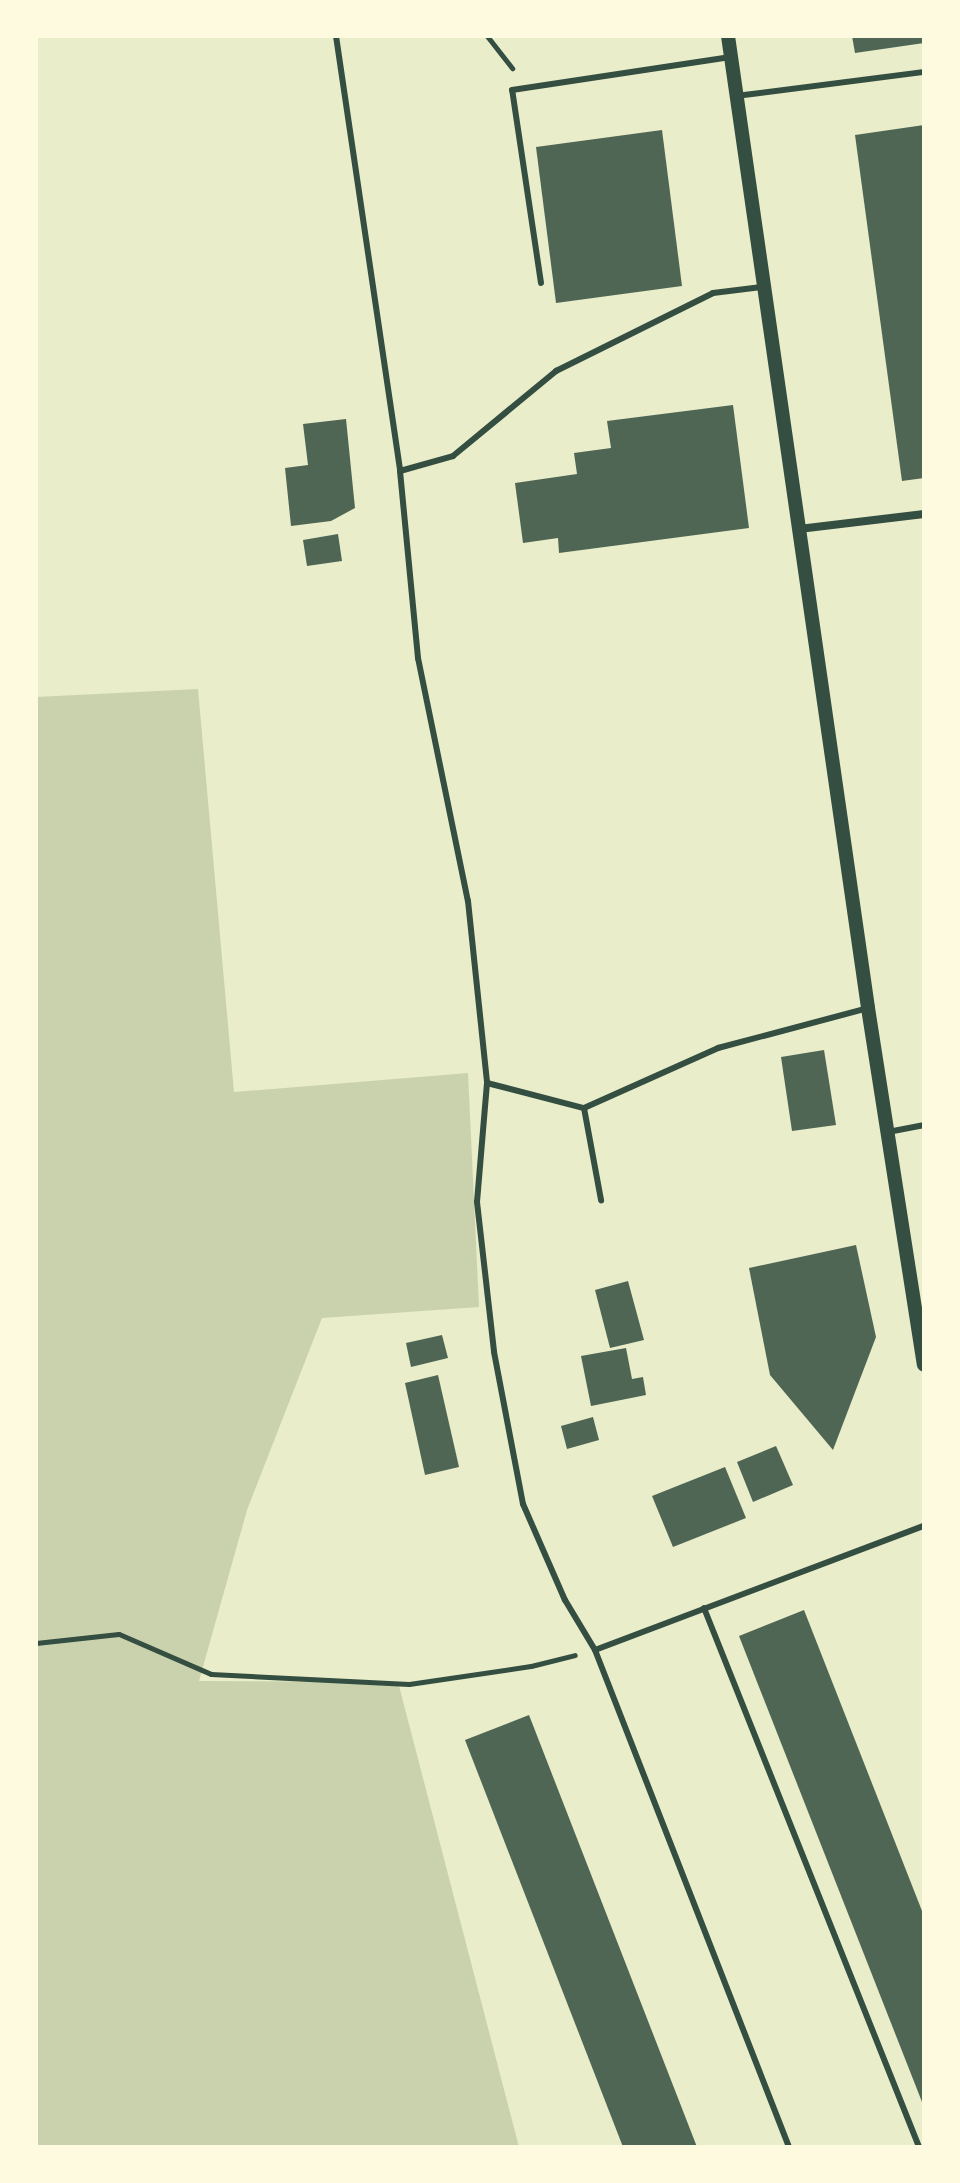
<!DOCTYPE html>
<html>
<head>
<meta charset="utf-8">
<style>
	body { margin:0 }
	#map { position:relative; width:960px; height:2183px; overflow:hidden; background:#e9edc9; font-family:Commissioner,sans-serif }
	div>[style] { position:absolute }
	[style*='--x'] { left:calc(var(--x)*1px); top:calc(var(--y)*1px); width:calc(var(--w)*1px); rotate:calc(var(--a)*1deg) }
	.green>* { inset:0; background:#cad2ad }
	.building>* { inset:0; background:#4f6655 }
	.path>* { height:5px; margin:-2.5px; padding:0 2.5px; transform-origin:2.5px; border-radius:2.5px; background:#344e41 }
	.service>* { height:6px; margin:-3px; padding:0 3px; transform-origin:3px; border-radius:3px; background:#344e41 }
	.minor>* { height:8px; margin:-4px; padding:0 4px; transform-origin:4px; border-radius:4px; background:#344e41 }
	.tertiary>* { height:14px; margin:-7px; padding:0 7px; transform-origin:7px; border-radius:7px; background:#344e41 }
	span { translate:-50% -50%; white-space:nowrap; text-align:center; line-height:1.15; -webkit-text-stroke:6px #fefae0; paint-order:stroke }
	.frame { position:absolute; inset:0; border:38px solid #fefae0; pointer-events:none }
</style>
</head>
<body>
<div id="map">
	<div class="green">
		<i style="clip-path:polygon(198px 689px,234px 1092px,468px 1073px,479px 1307px,322px 1318px,247px 1510px,199px 1681px,398px 1682px,519px 2147px,36px 2147px,36px 697px)"></i>
	</div>
	<div class="building">
		<i style="clip-path:polygon(852px 36px,924px 36px,924px 43px,855px 53px)"></i>
		<i style="clip-path:polygon(924px 125px,924px 478px,902px 481px,855px 135px)"></i>
		<i style="clip-path:polygon(662px 130px,682px 286px,556px 303px,536px 147px)"></i>
		<i style="clip-path:polygon(733px 405px,749px 528px,559px 553px,558px 538px,523px 543px,515px 483px,577px 474px,574px 453px,611px 448px,607px 421px)"></i>
		<i style="clip-path:polygon(346px 419px,355px 508px,331px 521px,291px 526px,285px 468px,308px 465px,303px 424px)"></i>
		<i style="clip-path:polygon(338px 534px,342px 561px,307px 566px,303px 540px)"></i>
		<i style="clip-path:polygon(824px 1050px,836px 1125px,792px 1131px,781px 1057px)"></i>
		<i style="clip-path:polygon(856px 1245px,876px 1337px,833px 1450px,770px 1375px,749px 1268px)"></i>
		<i style="clip-path:polygon(628px 1281px,644px 1340px,610px 1348px,595px 1290px)"></i>
		<i style="clip-path:polygon(442px 1335px,448px 1358px,411px 1367px,406px 1343px)"></i>
		<i style="clip-path:polygon(626px 1348px,632px 1379px,643px 1377px,646px 1395px,591px 1406px,581px 1356px)"></i>
		<i style="clip-path:polygon(438px 1375px,459px 1467px,425px 1475px,405px 1383px)"></i>
		<i style="clip-path:polygon(593px 1417px,599px 1440px,567px 1449px,561px 1426px)"></i>
		<i style="clip-path:polygon(776px 1446px,793px 1485px,753px 1502px,737px 1462px)"></i>
		<i style="clip-path:polygon(725px 1467px,746px 1518px,673px 1547px,652px 1496px)"></i>
		<i style="clip-path:polygon(804px 1610px,924px 1916px,924px 2107px,739px 1636px)"></i>
		<i style="clip-path:polygon(529px 1715px,697px 2147px,623px 2147px,465px 1740px)"></i>
	</div>
	<div class="path">
		<i style="--x:487;--y:36;--w:41;--a:52"></i>
		<i style="--x:36;--y:1643;--w:83;--a:-6.2"></i>
		<i style="--x:119;--y:1634;--w:100;--a:23.5"></i>
		<i style="--x:211;--y:1674;--w:198;--a:2.9"></i>
		<i style="--x:409;--y:1684;--w:123;--a:-8.4"></i>
		<i style="--x:531;--y:1666;--w:45;--a:-14"></i>
	</div>
	<div class="service">
		<i style="--x:336;--y:36;--w:440;--a:81.6"></i>
		<i style="--x:400;--y:471;--w:188;--a:84.5"></i>
		<i style="--x:418;--y:658;--w:248;--a:78.4"></i>
		<i style="--x:468;--y:901;--w:183;--a:84"></i>
		<i style="--x:487;--y:1083;--w:119;--a:94.8"></i>
		<i style="--x:477;--y:1202;--w:151;--a:83.5"></i>
		<i style="--x:494;--y:1352;--w:155;--a:79.2"></i>
		<i style="--x:523;--y:1504;--w:105;--a:66.4"></i>
		<i style="--x:565;--y:1600;--w:58;--a:59"></i>
		<i style="--x:595;--y:1650;--w:534;--a:68.68"></i>
		<i style="--x:736;--y:96;--w:190;--a:-7.3"></i>
		<i style="--x:541;--y:283;--w:195;--a:-98.5"></i>
		<i style="--x:512;--y:90;--w:221;--a:-8.6"></i>
		<i style="--x:400;--y:471;--w:55;--a:-15.8"></i>
		<i style="--x:453;--y:456;--w:134;--a:-39.5"></i>
		<i style="--x:556;--y:371;--w:175;--a:-26.4"></i>
		<i style="--x:713;--y:293;--w:49;--a:-7"></i>
		<i style="--x:487;--y:1083;--w:100;--a:14.5"></i>
		<i style="--x:584;--y:1108;--w:147;--a:-24.1"></i>
		<i style="--x:718;--y:1048;--w:155;--a:-14.9"></i>
		<i style="--x:584;--y:1108;--w:94;--a:79.5"></i>
		<i style="--x:888;--y:1132;--w:37;--a:-11"></i>
		<i style="--x:704;--y:1608;--w:580;--a:68.25"></i>
		<i style="--x:595;--y:1650;--w:352;--a:-20.7"></i>
	</div>
	<div class="minor">
		<i style="--x:799;--y:529;--w:126;--a:-6.8"></i>
	</div>
	<div class="tertiary">
		<i style="--x:728;--y:36;--w:982;--a:81.8"></i>
		<i style="--x:868;--y:1008;--w:361;--a:81.1"></i>
	</div>
	<div class="frame"></div>
</div>
</body>
</html>
